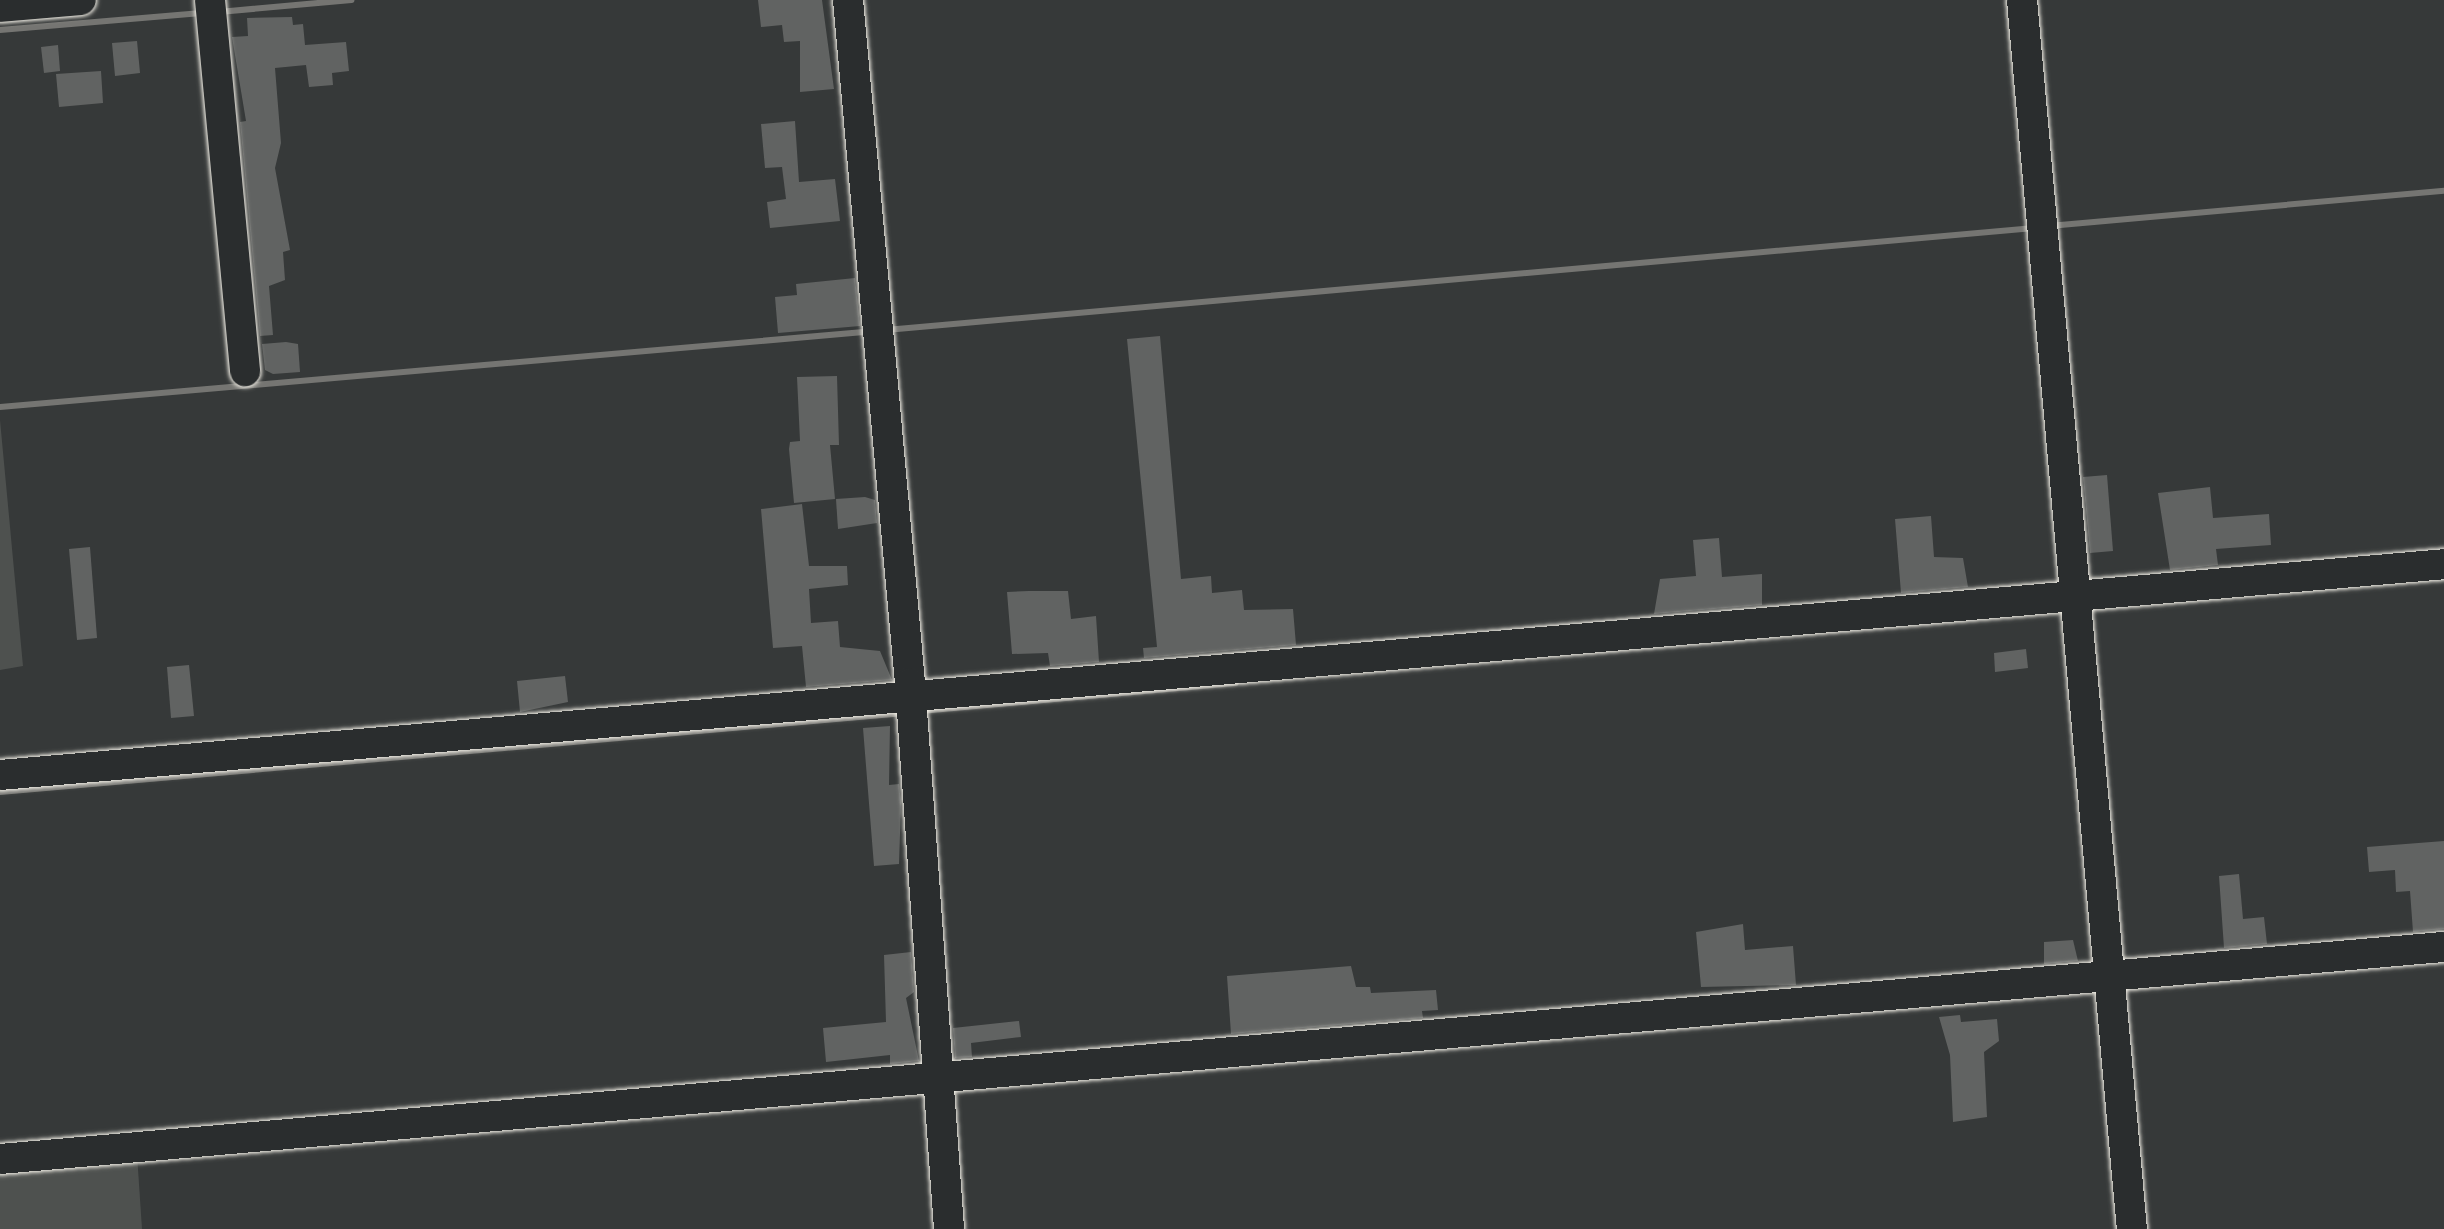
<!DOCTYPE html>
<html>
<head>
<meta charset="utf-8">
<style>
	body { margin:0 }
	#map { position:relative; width:2444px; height:1229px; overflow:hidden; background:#363939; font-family:Itim,sans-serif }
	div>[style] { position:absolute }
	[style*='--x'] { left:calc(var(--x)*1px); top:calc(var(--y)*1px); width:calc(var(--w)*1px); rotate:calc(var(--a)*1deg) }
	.green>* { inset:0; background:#4e514f }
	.stream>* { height:6px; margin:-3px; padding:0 3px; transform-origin:3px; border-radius:3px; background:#757572 }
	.building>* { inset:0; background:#616362 }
	.roads { filter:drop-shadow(0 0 2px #f4f1e8) drop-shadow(0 0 2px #f4f1e8) }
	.minor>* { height:30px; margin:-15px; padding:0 15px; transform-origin:15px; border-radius:15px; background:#2a2d2e }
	span { translate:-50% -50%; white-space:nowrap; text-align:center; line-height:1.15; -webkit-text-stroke:8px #2a2d2e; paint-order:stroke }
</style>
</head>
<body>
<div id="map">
	<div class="green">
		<i style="clip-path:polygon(0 420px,23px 666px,0 670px)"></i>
		<i style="clip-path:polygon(137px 1154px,142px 1229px,0 1229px,0 1166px)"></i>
	</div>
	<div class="stream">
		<i style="--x:219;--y:12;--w:133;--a:-5.2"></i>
		<i style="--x:0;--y:30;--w:205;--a:-4.8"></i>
		<i style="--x:2049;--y:226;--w:397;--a:-5.1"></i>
		<i style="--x:886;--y:330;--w:1153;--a:-5.08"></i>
		<i style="--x:0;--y:407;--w:867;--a:-4.96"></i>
		<i style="--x:920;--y:711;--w:317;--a:-5.1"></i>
		<i style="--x:0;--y:792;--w:908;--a:-4.99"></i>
	</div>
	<div class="building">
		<i style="clip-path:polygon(758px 0,822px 0,834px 89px,800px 92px,800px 41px,784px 42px,782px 25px,761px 27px)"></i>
		<i style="clip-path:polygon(292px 17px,293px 25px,303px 24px,305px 45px,346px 42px,349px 71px,332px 73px,333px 85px,309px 87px,306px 65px,275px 68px,281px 143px,275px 168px,290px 250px,283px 252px,285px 280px,269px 286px,273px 335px,260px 336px,240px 122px,246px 121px,232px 37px,248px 36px,247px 18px)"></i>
		<i style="clip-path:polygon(137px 41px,140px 73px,115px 76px,112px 43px)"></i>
		<i style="clip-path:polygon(58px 45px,60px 71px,44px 73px,41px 47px)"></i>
		<i style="clip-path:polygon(101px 71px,103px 103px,59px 107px,56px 74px)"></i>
		<i style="clip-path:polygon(795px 121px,799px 182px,835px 179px,840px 221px,770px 228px,767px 202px,786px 199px,782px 167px,765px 168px,761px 124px)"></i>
		<i style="clip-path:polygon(855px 278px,860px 326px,778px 333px,775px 297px,797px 295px,796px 284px)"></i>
		<i style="clip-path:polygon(1160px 336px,1181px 579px,1211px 576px,1212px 593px,1242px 590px,1244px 610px,1293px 609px,1296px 645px,1144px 658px,1143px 648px,1157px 647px,1127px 339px)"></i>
		<i style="clip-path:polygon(286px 342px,298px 344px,300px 372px,273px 374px,265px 370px,262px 344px)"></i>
		<i style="clip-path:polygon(837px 376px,839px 445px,830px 445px,835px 499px,794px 503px,789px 449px,790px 442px,800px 441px,797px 377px)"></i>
		<i style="clip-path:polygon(2107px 475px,2113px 551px,2090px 553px,2083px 477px)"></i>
		<i style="clip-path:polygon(2210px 487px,2213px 518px,2269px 514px,2271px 545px,2216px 549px,2218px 565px,2170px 570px,2158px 493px)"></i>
		<i style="clip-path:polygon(865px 497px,875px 500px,877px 523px,838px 529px,836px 499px)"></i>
		<i style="clip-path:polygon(802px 504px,809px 566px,847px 566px,848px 585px,809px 589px,811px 623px,838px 621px,840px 647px,880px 651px,892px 680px,806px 687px,802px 646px,773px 648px,761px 509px)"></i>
		<i style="clip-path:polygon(1931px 516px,1934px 557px,1963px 558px,1968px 587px,1901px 593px,1895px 519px)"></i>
		<i style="clip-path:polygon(1719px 538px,1722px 577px,1762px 574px,1762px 605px,1654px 614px,1660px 579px,1696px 576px,1693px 540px)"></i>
		<i style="clip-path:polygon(90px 547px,97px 638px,77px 640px,69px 549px)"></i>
		<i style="clip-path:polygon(1029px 591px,1068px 591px,1071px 619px,1096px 616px,1099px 662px,1050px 666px,1048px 653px,1012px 654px,1007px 592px)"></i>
		<i style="clip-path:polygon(2026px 649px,2028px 668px,1995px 672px,1994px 653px)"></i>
		<i style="clip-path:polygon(189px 665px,194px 716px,171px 718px,167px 667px)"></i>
		<i style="clip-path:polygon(565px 676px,568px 702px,520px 712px,517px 681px)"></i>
		<i style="clip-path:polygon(890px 726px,889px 785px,899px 784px,901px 803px,899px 864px,874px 866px,863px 728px)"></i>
		<i style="clip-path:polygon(2444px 841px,2444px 929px,2413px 932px,2410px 891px,2396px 892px,2395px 870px,2369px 872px,2367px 847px)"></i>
		<i style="clip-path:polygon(2239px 874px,2243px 919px,2264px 917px,2267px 944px,2224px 948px,2219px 876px)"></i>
		<i style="clip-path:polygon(1743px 924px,1745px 950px,1793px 946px,1796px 985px,1701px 987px,1696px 932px)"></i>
		<i style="clip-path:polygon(2044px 942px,2073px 940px,2078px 961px,2044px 964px)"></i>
		<i style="clip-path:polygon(911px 952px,914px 992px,906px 998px,919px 1061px,890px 1064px,890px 1055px,826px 1062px,823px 1028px,886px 1022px,884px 955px)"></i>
		<i style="clip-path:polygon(1351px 966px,1356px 987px,1370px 987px,1371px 993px,1436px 990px,1438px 1010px,1422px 1011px,1423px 1018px,1231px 1034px,1227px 976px)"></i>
		<i style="clip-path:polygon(1960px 1015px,1961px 1022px,1997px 1019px,1999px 1041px,1984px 1052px,1987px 1117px,1953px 1122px,1950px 1055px,1939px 1017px)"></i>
		<i style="clip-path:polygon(1019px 1021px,1021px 1037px,971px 1043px,972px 1057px,955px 1058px,953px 1028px)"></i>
	</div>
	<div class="roads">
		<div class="minor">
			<i style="--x:210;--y:0;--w:373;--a:84.6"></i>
			<i style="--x:848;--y:0;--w:686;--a:84.81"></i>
			<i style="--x:910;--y:683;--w:547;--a:85.91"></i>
			<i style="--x:2022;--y:0;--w:1234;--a:84.89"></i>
			<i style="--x:0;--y:7;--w:81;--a:-4.9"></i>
			<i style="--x:0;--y:775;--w:2453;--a:-4.93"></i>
			<i style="--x:0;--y:1159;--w:2453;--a:-4.96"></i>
		</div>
	</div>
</div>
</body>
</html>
